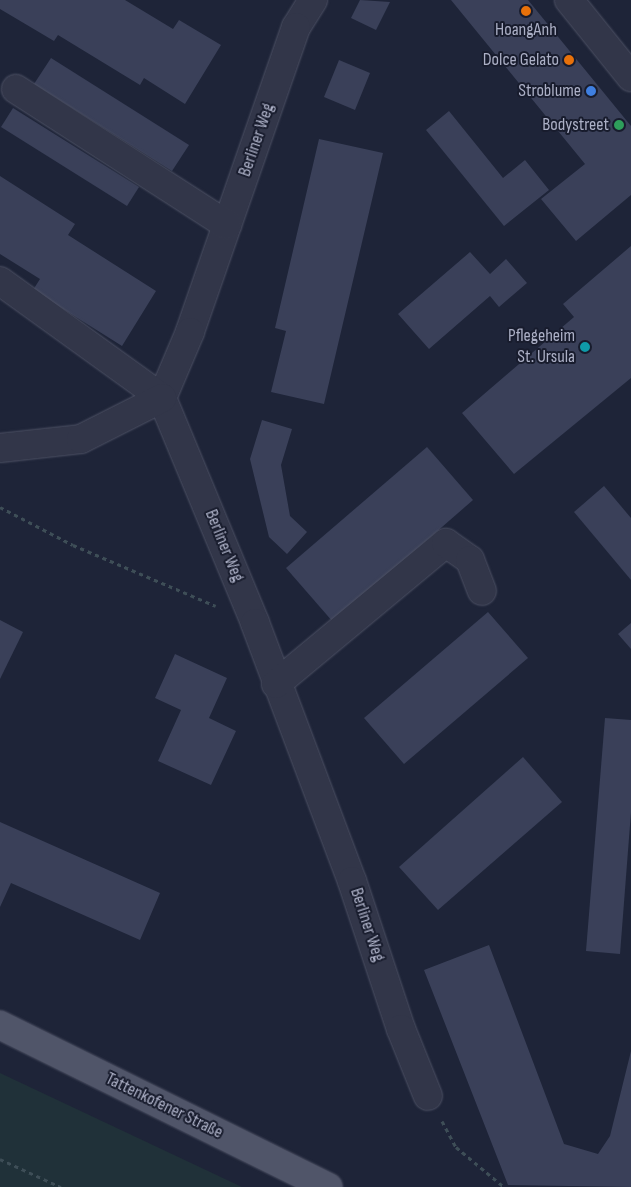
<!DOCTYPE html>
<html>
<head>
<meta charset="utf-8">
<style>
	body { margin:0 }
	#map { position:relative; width:631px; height:1187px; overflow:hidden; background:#1e2438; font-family:"Sofia Sans Condensed",sans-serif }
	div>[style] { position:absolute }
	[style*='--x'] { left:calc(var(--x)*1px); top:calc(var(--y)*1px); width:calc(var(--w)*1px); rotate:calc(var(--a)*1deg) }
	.green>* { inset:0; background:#203139 }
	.building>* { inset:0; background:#3a4059 }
	.path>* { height:3px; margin-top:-1.5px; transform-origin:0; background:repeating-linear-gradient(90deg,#3e4e57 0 4px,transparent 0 8px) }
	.roads { filter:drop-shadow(0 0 1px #4d5164) drop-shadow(0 0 1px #4d5164) }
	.minor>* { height:28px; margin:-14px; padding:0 14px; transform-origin:14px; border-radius:14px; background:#323649 }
	.major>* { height:28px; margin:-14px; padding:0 14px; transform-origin:14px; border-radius:14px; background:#505569 }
	.dots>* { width:14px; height:14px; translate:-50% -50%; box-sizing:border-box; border:2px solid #181c2d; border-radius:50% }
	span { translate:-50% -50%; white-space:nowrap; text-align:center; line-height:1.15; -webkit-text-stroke:4px #181c2d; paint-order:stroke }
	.poi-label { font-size:18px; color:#acb0c6 }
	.right { translate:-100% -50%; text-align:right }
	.street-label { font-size:18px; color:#acb0c6 }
</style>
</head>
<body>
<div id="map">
	<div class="green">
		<i style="clip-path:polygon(0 1073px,242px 1187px,0 1187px)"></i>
	</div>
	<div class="building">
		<i style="clip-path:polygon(0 0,125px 0,173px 29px,179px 20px,221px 45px,185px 104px,144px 78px,140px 85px,58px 35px,54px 41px,0 9px)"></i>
		<i style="clip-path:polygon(360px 0,390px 2px,376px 30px,351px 18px)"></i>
		<i style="clip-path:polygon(451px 0,528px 0,631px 126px,631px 195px,576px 241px,541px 199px,585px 164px)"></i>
		<i style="clip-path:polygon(51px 58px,189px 145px,172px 171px,34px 84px)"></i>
		<i style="clip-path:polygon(339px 60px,370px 73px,355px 110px,324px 97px)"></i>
		<i style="clip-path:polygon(13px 108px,139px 187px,127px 206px,1px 127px)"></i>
		<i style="clip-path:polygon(449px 111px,503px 178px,525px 160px,549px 190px,504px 226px,426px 130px)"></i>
		<i style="clip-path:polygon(319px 139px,383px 153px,324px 404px,271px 392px,286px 331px,275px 328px)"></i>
		<i style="clip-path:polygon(0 176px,75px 224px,68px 235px,156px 291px,122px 346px,33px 290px,40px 279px,0 254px)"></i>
		<i style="clip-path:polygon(631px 246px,631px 378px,514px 474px,462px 413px,574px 317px,563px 304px)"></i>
		<i style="clip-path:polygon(470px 252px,490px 274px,506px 259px,527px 283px,499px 307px,490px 296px,429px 349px,398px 314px)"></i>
		<i style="clip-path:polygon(262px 420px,292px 429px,281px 465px,290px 516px,307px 532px,287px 554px,269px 537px,250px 459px)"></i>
		<i style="clip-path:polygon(427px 447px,473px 500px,333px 622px,286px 568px)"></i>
		<i style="clip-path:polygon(604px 486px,631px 518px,631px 580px,574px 512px)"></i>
		<i style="clip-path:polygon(488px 612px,528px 658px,404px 764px,364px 718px)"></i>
		<i style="clip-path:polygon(0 620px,23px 632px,0 679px)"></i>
		<i style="clip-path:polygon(631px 623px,631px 649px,618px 634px)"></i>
		<i style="clip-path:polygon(175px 654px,227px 678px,209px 718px,236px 731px,211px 785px,158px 761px,181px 710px,155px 698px)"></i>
		<i style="clip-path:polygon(605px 718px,631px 720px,631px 812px,620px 954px,586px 951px)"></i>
		<i style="clip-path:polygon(523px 757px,562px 802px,438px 910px,399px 867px)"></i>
		<i style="clip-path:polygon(0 822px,160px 893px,140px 940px,11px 883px,0 907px)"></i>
		<i style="clip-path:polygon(489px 945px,564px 1144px,598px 1154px,610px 1136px,631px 1051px,631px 1187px,508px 1185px,424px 970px)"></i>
	</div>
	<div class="path">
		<i style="--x:0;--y:507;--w:82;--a:27.5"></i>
		<i style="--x:73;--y:545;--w:155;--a:23.1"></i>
		<i style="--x:442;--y:1121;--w:30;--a:62"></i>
		<i style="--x:456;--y:1147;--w:62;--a:39.8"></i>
		<i style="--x:0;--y:1159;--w:67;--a:24.7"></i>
	</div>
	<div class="roads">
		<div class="minor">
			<i style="--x:313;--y:0;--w:32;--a:122"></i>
			<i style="--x:296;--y:27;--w:323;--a:109.2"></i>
			<i style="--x:190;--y:332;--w:72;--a:113"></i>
			<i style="--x:162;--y:398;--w:243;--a:67.5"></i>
			<i style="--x:255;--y:623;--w:276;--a:69.4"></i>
			<i style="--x:352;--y:881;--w:156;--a:71.7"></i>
			<i style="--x:401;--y:1029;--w:72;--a:68.1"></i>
			<i style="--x:569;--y:0;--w:99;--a:51.2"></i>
			<i style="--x:16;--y:89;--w:251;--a:32.8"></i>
			<i style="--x:0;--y:281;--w:200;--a:35.8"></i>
			<i style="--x:0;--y:448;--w:81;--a:-6.3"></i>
			<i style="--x:81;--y:439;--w:91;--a:-26.8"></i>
			<i style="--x:276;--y:684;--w:221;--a:-39.7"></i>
			<i style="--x:446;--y:543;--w:29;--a:35"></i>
			<i style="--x:470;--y:560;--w:33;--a:69"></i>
		</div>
		<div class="major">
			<i style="--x:0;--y:1025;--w:366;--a:26.3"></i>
		</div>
	</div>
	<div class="dots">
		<i style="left:526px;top:11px;background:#e8710a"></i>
		<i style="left:569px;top:60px;background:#e8710a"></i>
		<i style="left:591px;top:91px;background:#3f7fe0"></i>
		<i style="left:619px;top:125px;background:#2e9e5b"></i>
		<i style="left:585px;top:347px;background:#0f9aa8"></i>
	</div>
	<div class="poi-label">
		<span style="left:526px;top:30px">HoangAnh</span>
		<span class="right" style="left:559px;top:60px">Dolce Gelato</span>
		<span class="right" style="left:581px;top:91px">Stroblume</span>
		<span class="right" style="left:609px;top:125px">Bodystreet</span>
		<span class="right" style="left:575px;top:347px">Pflegeheim<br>St. Ursula</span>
	</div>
	<div class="street-label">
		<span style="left:257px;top:140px;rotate:-71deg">Berliner Weg</span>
		<span style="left:224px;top:546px;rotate:68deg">Berliner Weg</span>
		<span style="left:367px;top:925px;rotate:72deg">Berliner Weg</span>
		<span style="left:164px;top:1106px;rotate:26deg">Tattenkofener Straße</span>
	</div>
</div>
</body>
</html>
